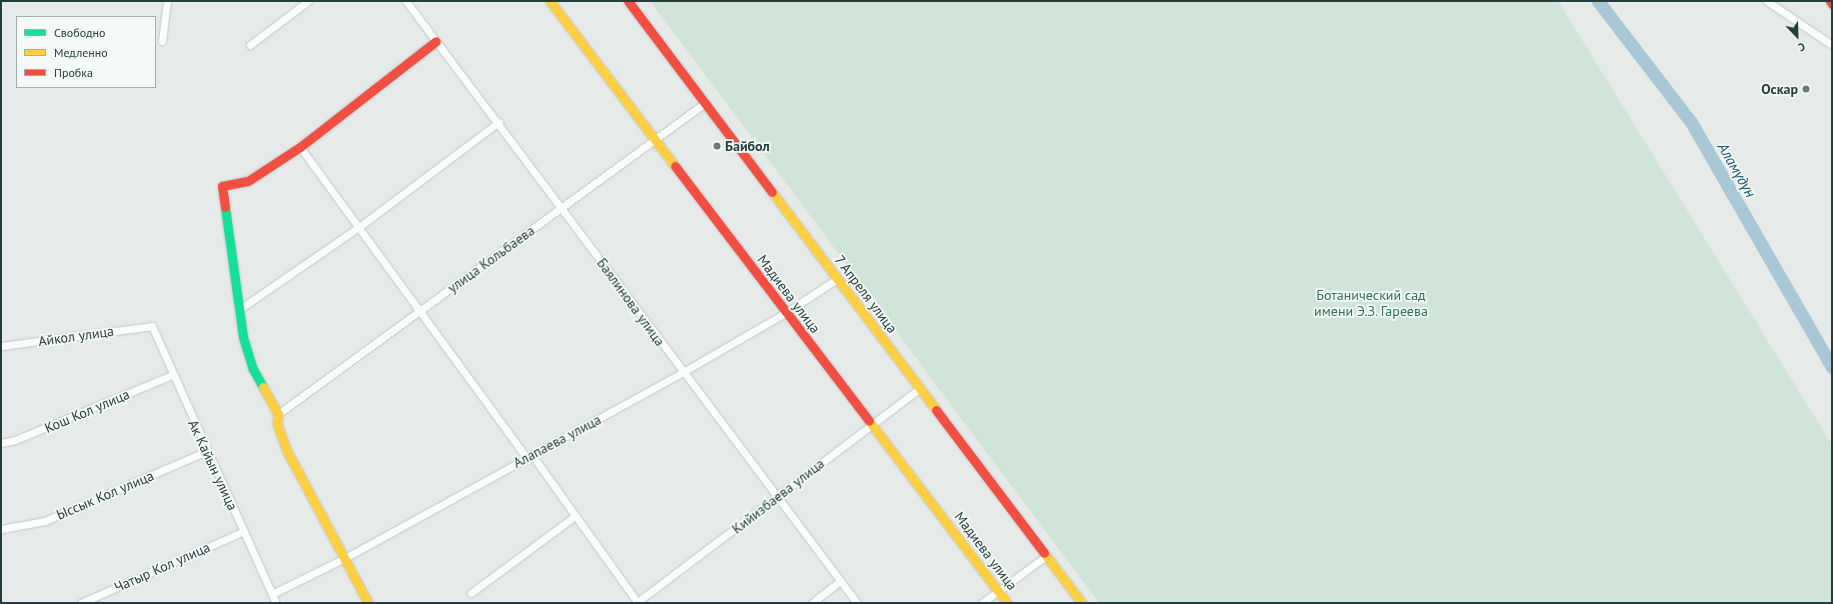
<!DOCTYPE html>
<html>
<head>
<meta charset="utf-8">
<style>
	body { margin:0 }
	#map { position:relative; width:1833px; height:604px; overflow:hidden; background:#e6ebea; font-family:"PT Sans",sans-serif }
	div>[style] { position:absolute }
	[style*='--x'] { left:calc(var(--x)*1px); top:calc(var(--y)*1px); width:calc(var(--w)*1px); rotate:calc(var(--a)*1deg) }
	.green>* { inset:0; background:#d0e4da }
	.river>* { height:13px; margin:-6.5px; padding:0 6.5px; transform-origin:6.5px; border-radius:6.5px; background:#a8c8d8 }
	.roads { filter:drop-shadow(0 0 1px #c3c8c7) drop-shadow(0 0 1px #c3c8c7) }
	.street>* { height:7px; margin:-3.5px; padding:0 3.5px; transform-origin:3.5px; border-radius:3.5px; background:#fbfcfc }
	.fast>* { height:9px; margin:-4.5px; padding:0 4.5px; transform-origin:4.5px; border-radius:4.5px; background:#16e098 }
	.slow>* { height:9px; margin:-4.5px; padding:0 4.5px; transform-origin:4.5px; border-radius:4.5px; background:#ffcf43 }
	.jam>* { height:9px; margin:-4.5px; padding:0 4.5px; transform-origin:4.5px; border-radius:4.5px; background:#f24e42 }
	.dots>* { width:11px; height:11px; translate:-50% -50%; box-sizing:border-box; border:2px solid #f5faf8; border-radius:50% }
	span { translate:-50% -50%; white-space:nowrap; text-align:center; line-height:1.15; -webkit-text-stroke:3.5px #f5faf8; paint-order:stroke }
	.poi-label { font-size:14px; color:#243e3d; font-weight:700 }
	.right { translate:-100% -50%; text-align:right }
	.left { translate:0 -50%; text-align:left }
	.street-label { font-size:14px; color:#243e3d }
	.park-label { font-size:14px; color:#2f7458 }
	.water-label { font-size:15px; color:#1f5879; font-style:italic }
	.frame { position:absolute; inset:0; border:2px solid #243e3d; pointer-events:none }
	.legend { position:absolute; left:16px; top:16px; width:140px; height:72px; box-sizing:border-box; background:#f5faf8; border:1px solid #a1afad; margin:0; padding:5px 7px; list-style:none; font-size:12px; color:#243e3d }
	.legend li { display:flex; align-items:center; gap:8px; height:20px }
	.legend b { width:20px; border:1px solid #a1afad }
	.north { position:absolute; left:1777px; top:16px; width:40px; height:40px; -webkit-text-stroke:3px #f5faf8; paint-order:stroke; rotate:157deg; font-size:11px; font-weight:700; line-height:16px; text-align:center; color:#243e3d }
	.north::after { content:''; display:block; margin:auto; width:14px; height:18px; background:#243e3d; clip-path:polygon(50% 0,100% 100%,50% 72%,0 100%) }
</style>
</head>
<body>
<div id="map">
	<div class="green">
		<i style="clip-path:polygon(650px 1px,1558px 1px,1832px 445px,1832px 603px,1099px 603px)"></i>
	</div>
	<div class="river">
		<i style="--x:1598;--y:1;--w:153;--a:52.5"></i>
		<i style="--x:1691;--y:122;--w:283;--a:60.1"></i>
	</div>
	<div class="roads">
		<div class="street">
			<i style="--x:406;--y:1;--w:752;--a:53.16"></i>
			<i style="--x:1767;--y:1;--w:78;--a:34.1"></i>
			<i style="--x:162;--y:41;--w:40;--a:-82.9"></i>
			<i style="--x:250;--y:45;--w:73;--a:-37.2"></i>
			<i style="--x:300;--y:147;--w:384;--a:53.9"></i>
			<i style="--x:240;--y:309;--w:145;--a:-34.6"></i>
			<i style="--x:359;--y:227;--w:175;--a:-36.9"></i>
			<i style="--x:1;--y:346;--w:152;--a:-7.5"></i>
			<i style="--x:152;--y:326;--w:303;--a:65.9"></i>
			<i style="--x:278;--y:414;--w:528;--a:-36.07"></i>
			<i style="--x:1;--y:443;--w:14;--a:-12"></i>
			<i style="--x:15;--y:440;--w:170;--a:-22.5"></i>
			<i style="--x:532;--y:455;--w:182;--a:54.4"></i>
			<i style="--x:1;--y:529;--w:45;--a:-10.3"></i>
			<i style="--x:45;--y:521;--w:176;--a:-23.4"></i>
			<i style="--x:471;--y:593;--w:129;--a:-36.5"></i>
			<i style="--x:272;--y:594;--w:81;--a:-26.3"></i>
			<i style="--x:345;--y:558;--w:386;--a:-28.8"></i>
			<i style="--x:683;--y:372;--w:118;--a:-30"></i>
			<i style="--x:785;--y:313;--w:62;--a:-33.2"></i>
			<i style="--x:81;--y:603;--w:178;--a:-23.8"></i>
			<i style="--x:636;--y:603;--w:355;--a:-37.1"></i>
			<i style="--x:812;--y:603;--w:36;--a:-38"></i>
			<i style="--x:982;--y:603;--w:79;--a:-36.3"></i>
		</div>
		<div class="fast">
			<i style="--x:225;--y:207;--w:131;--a:82.1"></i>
			<i style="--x:243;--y:337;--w:34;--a:73"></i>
			<i style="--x:253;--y:369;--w:21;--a:61"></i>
		</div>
		<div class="slow">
			<i style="--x:550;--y:1;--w:207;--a:52.9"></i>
			<i style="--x:772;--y:192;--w:273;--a:53"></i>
			<i style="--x:263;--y:387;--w:31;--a:61"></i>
			<i style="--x:278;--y:414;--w:10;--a:96"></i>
			<i style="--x:277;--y:424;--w:29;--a:70"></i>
			<i style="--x:287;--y:451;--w:172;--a:61.9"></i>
			<i style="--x:869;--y:421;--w:228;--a:52.8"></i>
			<i style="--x:1044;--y:553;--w:63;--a:52.8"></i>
		</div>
		<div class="jam">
			<i style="--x:628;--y:1;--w:239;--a:53"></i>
			<i style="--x:1830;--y:1;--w:4;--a:56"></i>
			<i style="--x:675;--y:166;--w:320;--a:52.7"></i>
			<i style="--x:225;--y:207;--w:21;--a:-98"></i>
			<i style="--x:222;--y:186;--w:26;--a:-11"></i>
			<i style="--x:248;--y:181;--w:62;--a:-33.2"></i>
			<i style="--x:300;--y:147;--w:172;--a:-37.9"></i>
			<i style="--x:936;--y:410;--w:179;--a:52.9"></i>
		</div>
	</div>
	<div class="dots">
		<i style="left:1806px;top:89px;background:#687b7a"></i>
		<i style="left:717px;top:146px;background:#687b7a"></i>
	</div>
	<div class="poi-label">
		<span class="right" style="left:1798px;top:89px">Оскар</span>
		<span class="left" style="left:725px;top:146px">Байбол</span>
	</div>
	<div class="street-label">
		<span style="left:491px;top:259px;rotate:-36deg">улица Кольбаева</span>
		<span style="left:789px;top:294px;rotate:53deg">Мадиева улица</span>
		<span style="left:866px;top:294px;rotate:53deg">7 Апреля улица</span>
		<span style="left:631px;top:302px;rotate:54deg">Баялинова улица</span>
		<span style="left:76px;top:336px;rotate:-8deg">Айкол улица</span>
		<span style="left:87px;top:411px;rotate:-23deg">Кош Кол улица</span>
		<span style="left:557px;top:441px;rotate:-28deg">Алапаева улица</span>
		<span style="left:213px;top:465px;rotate:65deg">Ак Кайын улица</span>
		<span style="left:105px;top:495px;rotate:-23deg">Ыссык Кол улица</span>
		<span style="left:778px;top:496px;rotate:-38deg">Кийизбаева улица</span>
		<span style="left:986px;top:551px;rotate:53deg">Мадиева улица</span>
		<span style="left:162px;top:567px;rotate:-24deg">Чатыр Кол улица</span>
	</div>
	<div class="park-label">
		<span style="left:1371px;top:303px">Ботанический сад<br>имени Э.З. Гареева</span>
	</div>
	<div class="water-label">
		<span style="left:1737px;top:170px;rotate:60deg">Аламүдүн</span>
	</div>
	<div class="frame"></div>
	<ul class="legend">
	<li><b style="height:5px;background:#16e098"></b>Свободно</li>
	<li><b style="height:5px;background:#ffcf43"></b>Медленно</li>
	<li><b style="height:5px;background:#f24e42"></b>Пробка</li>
	</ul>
	<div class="north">С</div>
</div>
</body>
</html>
